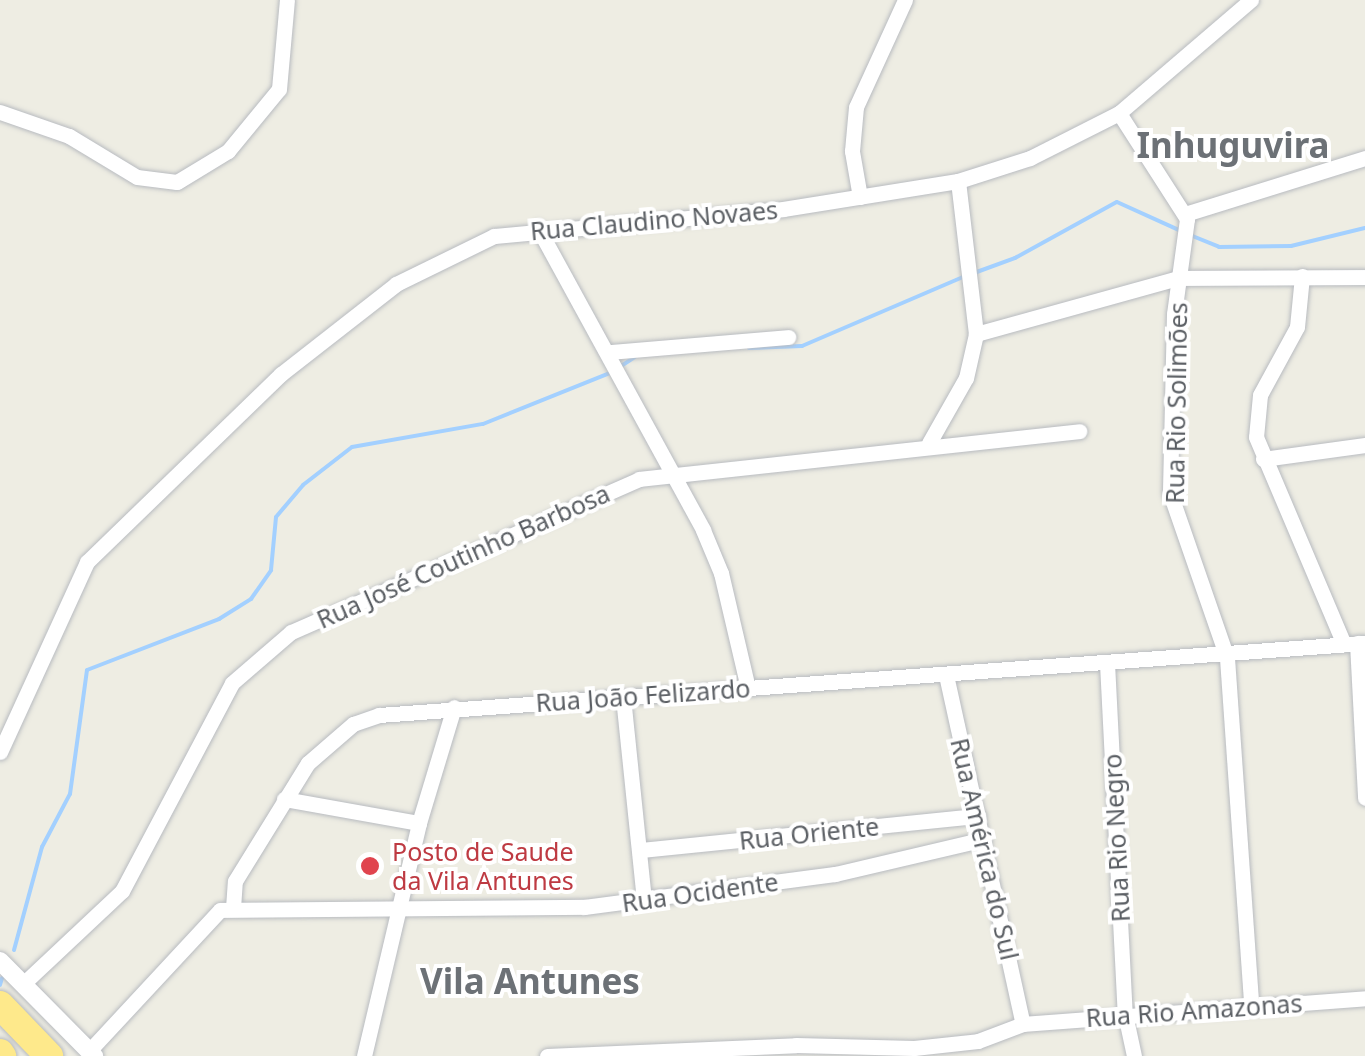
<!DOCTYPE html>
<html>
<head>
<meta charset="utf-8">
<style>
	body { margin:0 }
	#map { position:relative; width:1365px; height:1056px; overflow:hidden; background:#eeede3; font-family:"Noto Sans",sans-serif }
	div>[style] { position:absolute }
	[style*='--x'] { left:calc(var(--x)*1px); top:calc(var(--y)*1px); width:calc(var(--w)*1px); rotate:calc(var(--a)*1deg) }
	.stream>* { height:4px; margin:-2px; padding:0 2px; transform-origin:2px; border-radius:2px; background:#a3d0ff }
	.roads { filter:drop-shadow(0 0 2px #b8bbc0) drop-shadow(0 0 2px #b8bbc0) }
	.minor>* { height:15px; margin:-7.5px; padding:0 7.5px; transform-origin:7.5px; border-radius:7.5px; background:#fff }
	.tertiary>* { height:18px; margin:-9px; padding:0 9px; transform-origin:9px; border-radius:9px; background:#fff }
	.motorway>* { height:28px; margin:-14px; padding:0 14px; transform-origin:14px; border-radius:14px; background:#fee98b }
	.dots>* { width:28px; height:28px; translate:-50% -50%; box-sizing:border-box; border:5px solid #fff; border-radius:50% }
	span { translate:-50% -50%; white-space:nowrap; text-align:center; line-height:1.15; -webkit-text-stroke:8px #fff; paint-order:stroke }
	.street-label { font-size:25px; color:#5b5f64 }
	.health-label { font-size:25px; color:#be3a42 }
	.left { translate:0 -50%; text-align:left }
	.district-label { font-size:35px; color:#6c7176; font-weight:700 }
</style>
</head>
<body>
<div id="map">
	<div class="stream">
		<i style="--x:1190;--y:235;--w:31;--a:22"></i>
		<i style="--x:1219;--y:247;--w:72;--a:-0.8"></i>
		<i style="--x:1291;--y:246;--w:76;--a:-13.7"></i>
		<i style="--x:974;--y:273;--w:44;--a:-20.1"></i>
		<i style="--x:1015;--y:258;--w:116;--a:-28.8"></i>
		<i style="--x:1117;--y:202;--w:70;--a:24.4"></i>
		<i style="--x:749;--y:348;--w:53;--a:-2.2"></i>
		<i style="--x:802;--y:346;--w:177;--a:-23.2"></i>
		<i style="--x:618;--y:368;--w:20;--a:-33"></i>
		<i style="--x:14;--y:950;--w:107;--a:-74.8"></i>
		<i style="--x:42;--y:847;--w:60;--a:-62.2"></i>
		<i style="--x:70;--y:794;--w:125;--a:-82.2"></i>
		<i style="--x:87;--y:670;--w:142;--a:-21.1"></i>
		<i style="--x:219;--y:619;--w:38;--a:-32"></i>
		<i style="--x:251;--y:599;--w:35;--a:-55"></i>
		<i style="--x:271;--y:570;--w:53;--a:-84.6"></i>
		<i style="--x:276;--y:517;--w:42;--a:-49.8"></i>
		<i style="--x:303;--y:485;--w:62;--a:-37.8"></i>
		<i style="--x:352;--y:447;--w:133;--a:-10"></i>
		<i style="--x:483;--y:424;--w:137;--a:-21.9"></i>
		<i style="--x:0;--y:985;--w:7;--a:-74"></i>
	</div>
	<div class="roads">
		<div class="minor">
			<i style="--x:0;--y:112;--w:73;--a:19.2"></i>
			<i style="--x:69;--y:136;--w:79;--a:31.1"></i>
			<i style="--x:137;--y:177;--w:40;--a:7.1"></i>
			<i style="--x:177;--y:182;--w:60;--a:-31.3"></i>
			<i style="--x:228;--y:151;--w:80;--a:-50.6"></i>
			<i style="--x:279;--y:89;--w:89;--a:-84.9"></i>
			<i style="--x:1119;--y:113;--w:126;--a:57.3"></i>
			<i style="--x:1187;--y:219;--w:96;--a:97.8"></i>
			<i style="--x:1174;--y:314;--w:179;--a:91.3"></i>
			<i style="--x:1170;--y:493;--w:175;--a:70.9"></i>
			<i style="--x:1227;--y:658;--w:347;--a:86"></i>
			<i style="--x:860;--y:197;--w:47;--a:-99.9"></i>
			<i style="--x:852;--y:151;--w:44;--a:-84.8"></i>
			<i style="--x:856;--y:107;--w:118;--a:-65.4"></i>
			<i style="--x:1185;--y:214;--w:189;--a:-17.3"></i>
			<i style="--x:538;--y:228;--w:344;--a:61.3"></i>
			<i style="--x:703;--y:530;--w:47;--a:67.3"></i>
			<i style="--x:721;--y:573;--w:118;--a:76.8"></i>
			<i style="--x:1302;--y:276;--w:51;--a:95.6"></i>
			<i style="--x:1297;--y:327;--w:77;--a:118.6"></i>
			<i style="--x:1260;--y:395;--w:42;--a:95.4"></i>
			<i style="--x:1256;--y:437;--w:225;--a:67"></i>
			<i style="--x:976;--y:334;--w:210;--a:-15.5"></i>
			<i style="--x:1178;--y:278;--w:187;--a:-0.3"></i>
			<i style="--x:610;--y:352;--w:179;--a:-4.8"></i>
			<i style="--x:929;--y:443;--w:75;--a:-60.4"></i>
			<i style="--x:966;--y:378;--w:45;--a:-77.2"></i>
			<i style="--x:976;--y:334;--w:154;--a:-96.7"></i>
			<i style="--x:1263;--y:459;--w:103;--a:-7.8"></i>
			<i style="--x:1357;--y:643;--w:155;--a:87"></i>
			<i style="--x:1107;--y:663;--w:351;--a:87.1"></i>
			<i style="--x:1125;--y:1014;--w:43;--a:77.9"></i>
			<i style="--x:946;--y:675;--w:357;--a:77.6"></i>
			<i style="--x:623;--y:697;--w:204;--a:84.1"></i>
			<i style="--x:0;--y:752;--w:209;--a:-65.4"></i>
			<i style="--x:87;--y:562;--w:270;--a:-44.1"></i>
			<i style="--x:281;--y:374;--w:146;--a:-38"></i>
			<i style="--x:396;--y:284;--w:109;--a:-26.1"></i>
			<i style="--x:494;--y:236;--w:290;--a:-5.3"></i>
			<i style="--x:783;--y:209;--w:177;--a:-9.1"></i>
			<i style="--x:958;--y:181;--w:76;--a:-17.7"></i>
			<i style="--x:1030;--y:158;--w:100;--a:-26.8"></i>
			<i style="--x:1119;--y:113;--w:174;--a:-40.6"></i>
			<i style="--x:284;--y:799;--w:137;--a:10.1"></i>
			<i style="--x:641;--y:850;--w:339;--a:-5.8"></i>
			<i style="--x:233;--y:908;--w:27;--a:-86"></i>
			<i style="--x:235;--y:881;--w:139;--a:-58.3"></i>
			<i style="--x:308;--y:763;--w:60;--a:-40.9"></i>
			<i style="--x:353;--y:724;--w:28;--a:-19"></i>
			<i style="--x:379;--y:715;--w:989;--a:-4.18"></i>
			<i style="--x:24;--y:983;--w:134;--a:-43.2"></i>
			<i style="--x:122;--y:891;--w:235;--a:-62.1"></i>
			<i style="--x:232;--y:683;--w:78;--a:-40.8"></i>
			<i style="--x:291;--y:632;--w:380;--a:-23.7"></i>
			<i style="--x:639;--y:479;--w:443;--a:-6.2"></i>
			<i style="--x:89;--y:1051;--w:192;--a:-47.1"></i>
			<i style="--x:220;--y:910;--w:364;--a:-0.5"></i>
			<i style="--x:584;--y:907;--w:253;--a:-7.5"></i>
			<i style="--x:835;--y:874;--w:153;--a:-13.2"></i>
			<i style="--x:364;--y:1056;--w:239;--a:-76.7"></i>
			<i style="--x:419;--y:823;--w:121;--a:-73.2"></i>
			<i style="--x:547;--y:1056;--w:249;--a:-2.5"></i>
			<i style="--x:796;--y:1045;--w:118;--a:1.5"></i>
			<i style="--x:914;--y:1048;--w:64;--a:-6.2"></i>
			<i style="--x:978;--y:1041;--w:48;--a:-20.7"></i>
			<i style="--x:1023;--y:1024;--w:343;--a:-4.3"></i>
		</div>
		<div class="tertiary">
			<i style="--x:0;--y:961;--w:134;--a:45.3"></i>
		</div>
		<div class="motorway">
			<i style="--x:0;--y:1005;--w:71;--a:46.1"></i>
			<i style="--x:0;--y:1053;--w:4;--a:56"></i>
		</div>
	</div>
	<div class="dots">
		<i style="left:370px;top:866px;background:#e0444e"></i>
	</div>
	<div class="street-label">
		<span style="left:654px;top:220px;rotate:-5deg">Rua Claudino Novaes</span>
		<span style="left:1176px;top:403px;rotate:-89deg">Rua Rio Solimões</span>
		<span style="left:463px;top:556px;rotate:-24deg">Rua José Coutinho Barbosa</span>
		<span style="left:643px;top:695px;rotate:-4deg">Rua João Felizardo</span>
		<span style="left:809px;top:833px;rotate:-6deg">Rua Oriente</span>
		<span style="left:1116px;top:838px;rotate:-93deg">Rua Rio Negro</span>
		<span style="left:985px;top:849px;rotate:77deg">Rua América do Sul</span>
		<span style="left:700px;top:892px;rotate:-8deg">Rua Ocidente</span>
		<span style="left:1194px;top:1010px;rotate:-4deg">Rua Rio Amazonas</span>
	</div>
	<div class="health-label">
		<span class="left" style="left:392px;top:866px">Posto de Saude<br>da Vila Antunes</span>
	</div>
	<div class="district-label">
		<span style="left:1233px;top:145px">Inhuguvira</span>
		<span style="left:530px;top:981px">Vila Antunes</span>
	</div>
</div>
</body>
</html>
